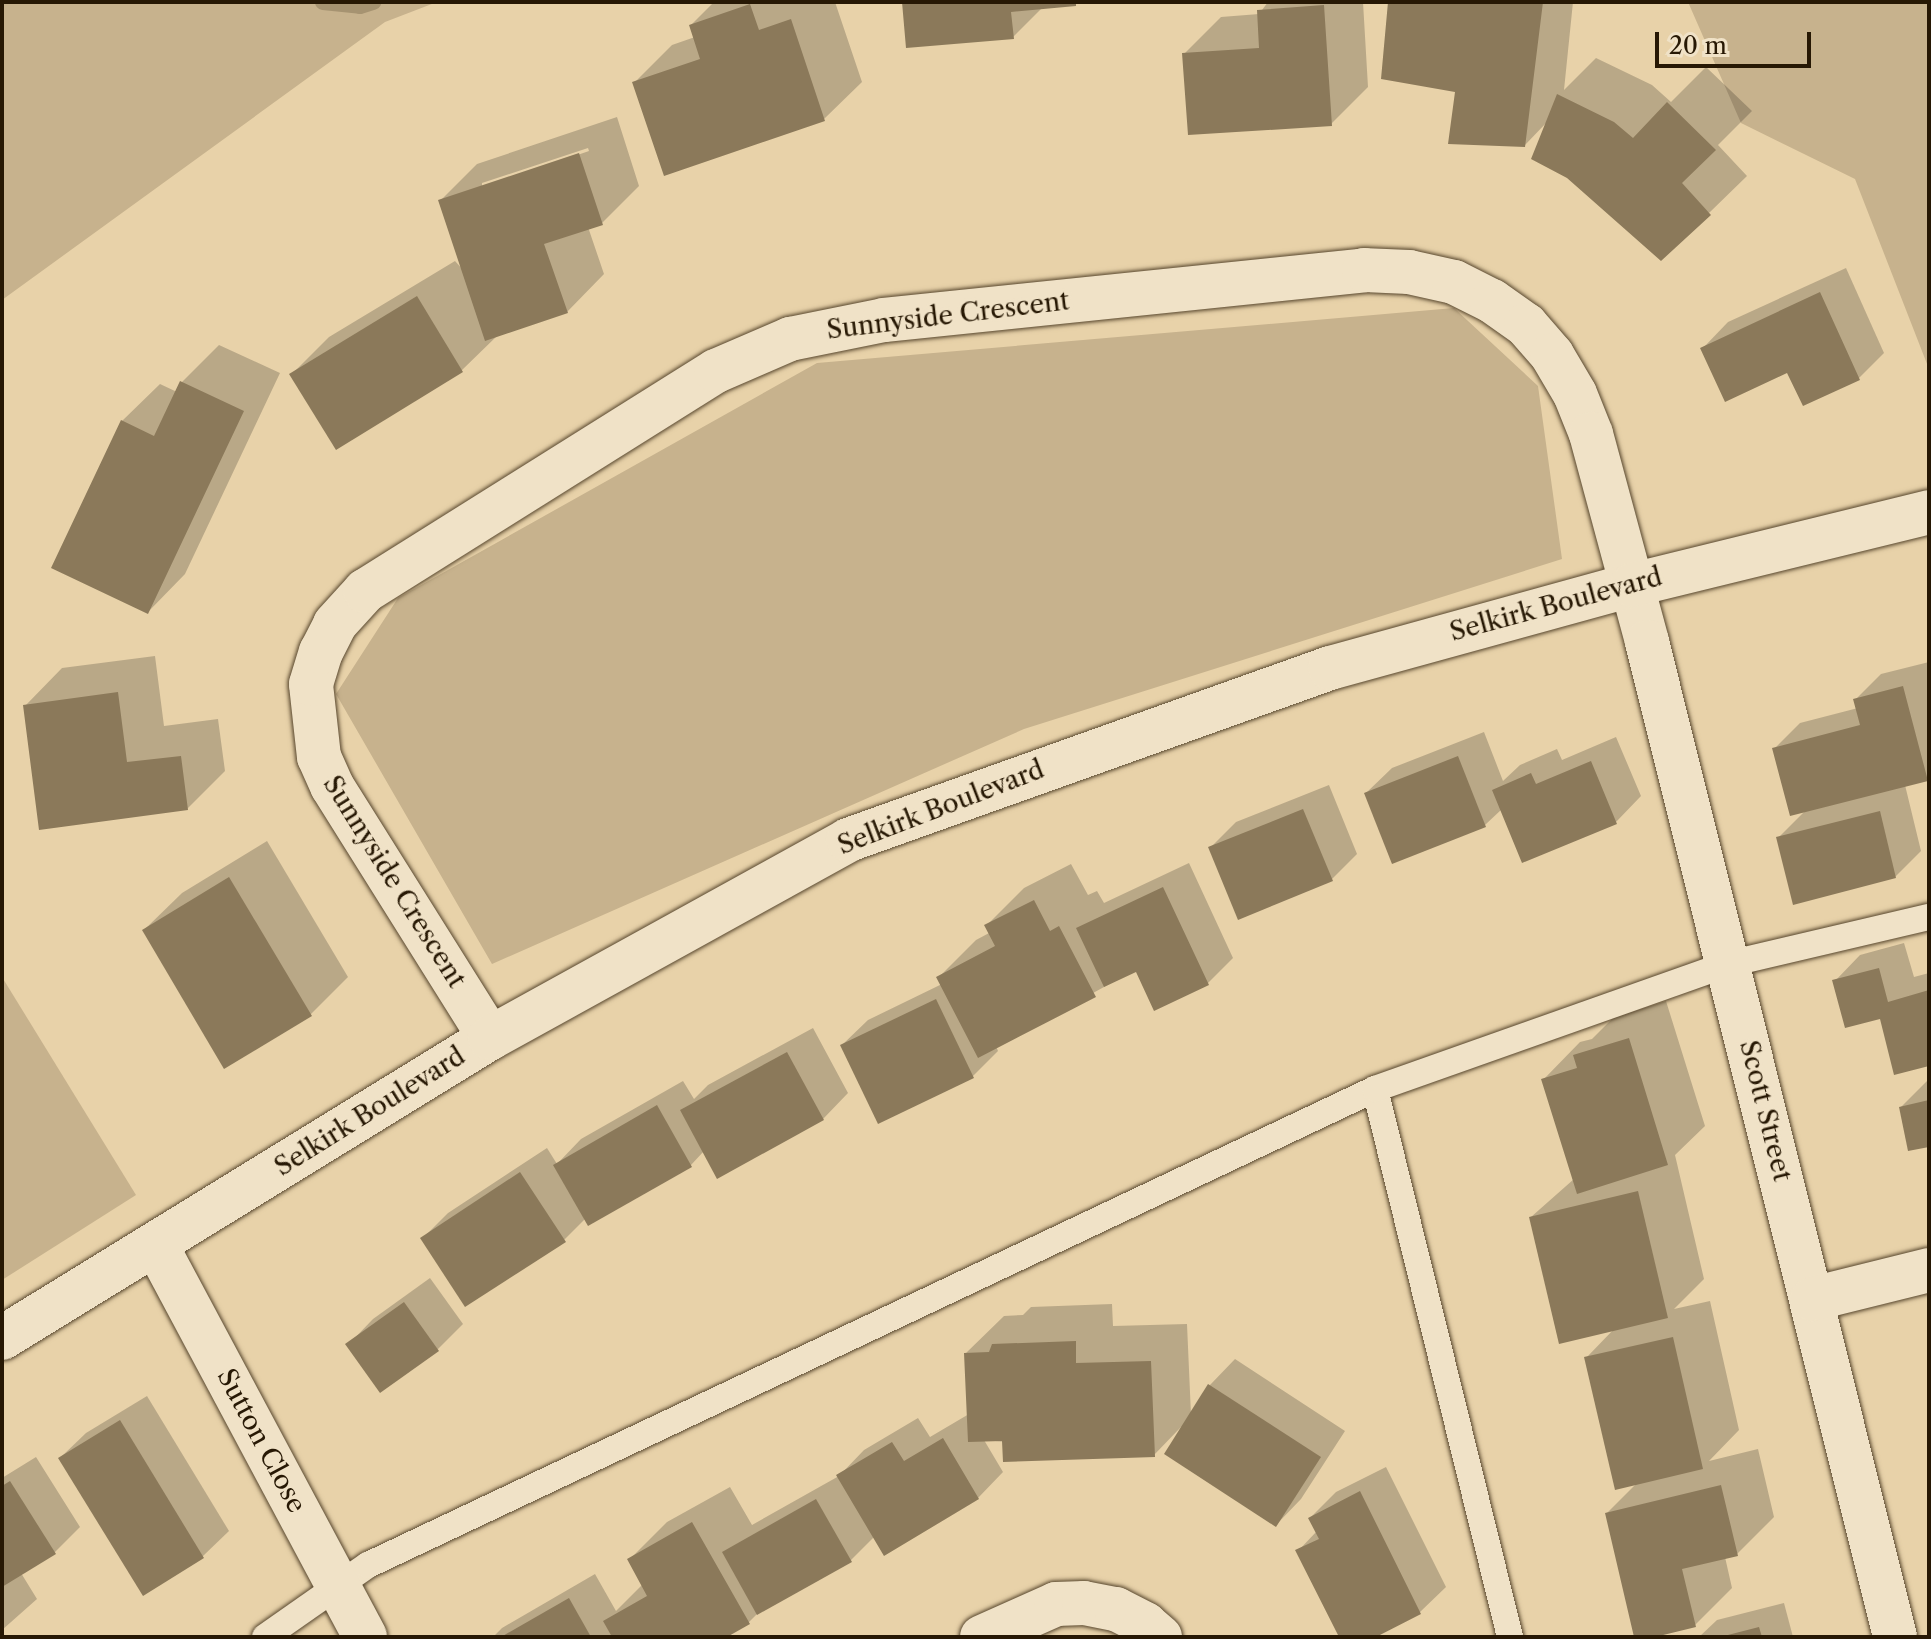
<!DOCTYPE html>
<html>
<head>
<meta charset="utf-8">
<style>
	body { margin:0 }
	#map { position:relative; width:1931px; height:1639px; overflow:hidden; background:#e8d2a9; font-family:"Libre Caslon Text",serif }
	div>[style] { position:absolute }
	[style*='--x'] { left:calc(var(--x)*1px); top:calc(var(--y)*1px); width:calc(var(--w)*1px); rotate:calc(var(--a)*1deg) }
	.green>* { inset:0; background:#c7b28d }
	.shadow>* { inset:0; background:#0003 }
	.stream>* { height:16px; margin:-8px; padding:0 8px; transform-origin:8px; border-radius:8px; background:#a69371 }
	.building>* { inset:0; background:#8b795a }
	.roads { filter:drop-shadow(0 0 2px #57462d) drop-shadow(0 0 2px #57462d) }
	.service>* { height:26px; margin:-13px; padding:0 13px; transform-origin:13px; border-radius:13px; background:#f0e2c7 }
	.minor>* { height:44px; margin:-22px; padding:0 22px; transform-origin:22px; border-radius:22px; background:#f0e2c7 }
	span { translate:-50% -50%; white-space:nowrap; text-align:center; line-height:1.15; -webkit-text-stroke:6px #f0e2c7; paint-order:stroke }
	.street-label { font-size:26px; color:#271804 }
	.frame { position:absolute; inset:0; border:4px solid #271804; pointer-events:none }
	.scale { position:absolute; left:1655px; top:32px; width:156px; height:36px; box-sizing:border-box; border:4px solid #271804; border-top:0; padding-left:10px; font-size:24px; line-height:28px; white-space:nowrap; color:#271804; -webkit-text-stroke:6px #f0e2c7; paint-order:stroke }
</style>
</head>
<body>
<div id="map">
	<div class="green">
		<i style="clip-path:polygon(2px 2px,437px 2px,385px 22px,2px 300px)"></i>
		<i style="clip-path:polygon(1688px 2px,1929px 2px,1929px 369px,1855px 179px,1741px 123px)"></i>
		<i style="clip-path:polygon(1454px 308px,1538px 386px,1562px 559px,1024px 729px,492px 964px,336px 694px,398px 598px,817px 363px)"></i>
		<i style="clip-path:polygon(2px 977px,136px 1195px,2px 1280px)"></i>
	</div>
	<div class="shadow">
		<i style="clip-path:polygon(714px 2px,835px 2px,862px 82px,824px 119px,635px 82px,672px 45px,695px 37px,691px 25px)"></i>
		<i style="clip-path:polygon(904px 2px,1077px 2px,1043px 7px,1013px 37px)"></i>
		<i style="clip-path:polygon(1268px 2px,1363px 2px,1368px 87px,1331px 124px,1184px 54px,1221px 17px,1259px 14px)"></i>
		<i style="clip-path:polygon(1390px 2px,1573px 2px,1564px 90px,1596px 58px,1652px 85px,1671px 102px,1706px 67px,1752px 111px,1718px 145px,1747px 176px,1709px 213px,1548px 121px,1525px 145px,1458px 90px)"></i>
		<i style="clip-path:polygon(evenodd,617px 117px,639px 186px,602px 223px,588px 227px,604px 274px,567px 312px,498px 335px,461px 371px,292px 374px,329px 337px,455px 261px,464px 271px,440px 201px,477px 164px,617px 117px,588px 148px,589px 151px,482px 188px,482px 183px,588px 148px)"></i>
		<i style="clip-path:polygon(1846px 268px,1884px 353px,1859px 378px,1788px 370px,1703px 348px,1728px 322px)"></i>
		<i style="clip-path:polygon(219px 345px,280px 373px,185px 574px,148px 612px,122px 421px,160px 384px,177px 392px,182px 382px)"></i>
		<i style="clip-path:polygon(155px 656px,164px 726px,218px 719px,225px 771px,187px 809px,25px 706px,62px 668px)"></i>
		<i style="clip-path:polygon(1929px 662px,1929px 777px,1905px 785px,1921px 851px,1895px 877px,1778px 838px,1806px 810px,1774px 749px,1800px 723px,1858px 708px,1855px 700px,1881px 674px)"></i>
		<i style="clip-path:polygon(1484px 732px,1503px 781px,1520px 765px,1557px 749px,1562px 760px,1616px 737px,1641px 796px,1616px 822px,1502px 809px,1485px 825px,1366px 793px,1392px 768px)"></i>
		<i style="clip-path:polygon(1329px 785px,1357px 854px,1332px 879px,1210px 848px,1236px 822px)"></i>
		<i style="clip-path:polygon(267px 841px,348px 977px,310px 1015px,144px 930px,182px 893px)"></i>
		<i style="clip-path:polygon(1189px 863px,1233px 958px,1207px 984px,1137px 969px,996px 1046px,998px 1051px,973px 1076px,842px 1045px,868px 1020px,942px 984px,939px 977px,976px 940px,991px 932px,987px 925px,1024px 888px,1071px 864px,1088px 895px,1097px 891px,1104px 903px)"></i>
		<i style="clip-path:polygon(1904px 943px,1914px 977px,1929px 973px,1929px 1064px,1881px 1016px,1835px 981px,1860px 955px)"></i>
		<i style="clip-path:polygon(1666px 1001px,1705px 1126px,1675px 1155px,1704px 1279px,1674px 1309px,1710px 1301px,1739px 1430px,1709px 1461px,1758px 1449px,1774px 1517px,1737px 1554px,1725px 1557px,1732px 1588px,1695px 1625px,1636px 1637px,1607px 1513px,1638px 1482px,1586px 1358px,1615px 1328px,1531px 1217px,1574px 1179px,1543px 1080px,1580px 1042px,1592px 1039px,1613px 1018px)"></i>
		<i style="clip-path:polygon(813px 1028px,848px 1093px,823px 1119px,704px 1151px,691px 1165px,586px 1218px,564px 1240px,423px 1238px,448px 1213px,547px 1148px,557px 1164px,581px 1139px,683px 1081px,694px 1099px,708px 1085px)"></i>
		<i style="clip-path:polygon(1929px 1079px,1929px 1145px,1901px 1107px)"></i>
		<i style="clip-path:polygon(430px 1278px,463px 1324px,438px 1349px,381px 1390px,348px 1345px,373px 1319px)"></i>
		<i style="clip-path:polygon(1112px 1304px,1113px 1326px,1187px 1324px,1191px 1415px,1210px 1385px,1235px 1359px,1345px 1431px,1301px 1499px,1276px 1525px,1181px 1427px,1154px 1455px,984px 1440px,1003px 1472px,978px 1498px,875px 1536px,851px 1560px,761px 1610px,748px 1623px,723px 1637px,493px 1637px,502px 1628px,595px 1574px,616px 1611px,643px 1584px,629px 1560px,667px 1522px,730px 1487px,752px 1525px,839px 1476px,864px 1450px,918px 1418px,930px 1437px,969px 1414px,966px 1353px,1004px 1316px,1023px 1315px,1031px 1307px)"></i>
		<i style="clip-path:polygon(147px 1396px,229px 1531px,203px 1556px,143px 1593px,60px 1458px,86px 1433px)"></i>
		<i style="clip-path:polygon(36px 1457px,80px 1527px,54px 1553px,21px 1573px,37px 1599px,2px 1630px,2px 1478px)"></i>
		<i style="clip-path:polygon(1386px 1467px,1446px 1587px,1420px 1612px,1372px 1637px,1341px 1637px,1298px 1551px,1317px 1531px,1310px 1518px,1336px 1492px)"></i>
		<i style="clip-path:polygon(1784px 1603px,1793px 1637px,1699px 1637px,1717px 1620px)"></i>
	</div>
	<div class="stream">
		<i style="--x:323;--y:2;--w:37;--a:6"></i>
		<i style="--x:360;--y:6;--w:14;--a:-17"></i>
	</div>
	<div class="building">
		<i style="clip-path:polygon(902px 2px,1076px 2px,1076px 6px,1011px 12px,1014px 39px,906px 48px)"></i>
		<i style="clip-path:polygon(1388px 2px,1543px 2px,1525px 147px,1448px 144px,1455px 92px,1381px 79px)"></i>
		<i style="clip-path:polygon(750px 4px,759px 30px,791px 19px,825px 121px,664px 176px,632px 82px,700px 59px,689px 25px)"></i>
		<i style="clip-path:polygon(1324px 5px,1332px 126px,1188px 135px,1182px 53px,1259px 48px,1257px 10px)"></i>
		<i style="clip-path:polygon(1557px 94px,1614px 122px,1633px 138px,1667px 102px,1716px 150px,1682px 183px,1711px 215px,1661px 261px,1567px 178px,1531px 159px)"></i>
		<i style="clip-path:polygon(579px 153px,603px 225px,544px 244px,568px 313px,485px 341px,438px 200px)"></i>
		<i style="clip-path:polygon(1820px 292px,1860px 380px,1803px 406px,1787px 373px,1725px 402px,1700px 348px)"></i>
		<i style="clip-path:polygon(417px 296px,463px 372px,336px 450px,289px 374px)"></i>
		<i style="clip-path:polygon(180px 381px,244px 411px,148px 614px,51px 568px,121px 420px,154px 436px)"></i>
		<i style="clip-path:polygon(1903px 686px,1928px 781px,1790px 816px,1772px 748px,1860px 725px,1853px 699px)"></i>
		<i style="clip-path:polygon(118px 692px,127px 762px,181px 756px,188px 810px,39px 830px,23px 705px)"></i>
		<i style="clip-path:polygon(1458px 756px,1486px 827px,1392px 864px,1364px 793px)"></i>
		<i style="clip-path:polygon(1591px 761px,1617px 824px,1522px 863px,1492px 790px,1531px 773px,1536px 784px)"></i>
		<i style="clip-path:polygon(1303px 809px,1333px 881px,1238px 920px,1208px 847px)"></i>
		<i style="clip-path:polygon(1880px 811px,1896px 878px,1793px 905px,1776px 837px)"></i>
		<i style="clip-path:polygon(229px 877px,312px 1016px,224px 1069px,142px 930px)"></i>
		<i style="clip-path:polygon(1163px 887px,1209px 985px,1154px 1011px,1136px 972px,1104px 987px,1076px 928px)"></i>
		<i style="clip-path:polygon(1034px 900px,1050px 931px,1059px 926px,1096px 997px,978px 1058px,936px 977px,995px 946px,984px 925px)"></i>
		<i style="clip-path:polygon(1879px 968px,1888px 1002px,1929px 990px,1929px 1066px,1894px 1075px,1880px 1019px,1845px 1028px,1832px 980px)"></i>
		<i style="clip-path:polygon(936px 999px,974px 1078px,878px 1124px,840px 1045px)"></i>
		<i style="clip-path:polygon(1629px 1038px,1668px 1165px,1577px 1194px,1541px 1079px,1577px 1068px,1573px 1055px)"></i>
		<i style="clip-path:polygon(787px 1052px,824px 1120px,717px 1179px,680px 1110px)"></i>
		<i style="clip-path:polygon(1929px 1100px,1929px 1147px,1908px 1151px,1899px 1107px)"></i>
		<i style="clip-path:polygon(657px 1105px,692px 1167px,588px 1226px,553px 1165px)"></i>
		<i style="clip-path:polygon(520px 1172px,566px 1242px,465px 1307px,420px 1238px)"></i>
		<i style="clip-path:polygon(1638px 1191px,1668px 1318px,1559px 1344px,1529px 1217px)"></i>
		<i style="clip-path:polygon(404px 1302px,439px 1351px,380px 1393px,345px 1344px)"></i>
		<i style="clip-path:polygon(1673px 1337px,1703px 1469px,1615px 1490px,1584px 1357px)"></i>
		<i style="clip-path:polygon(1076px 1341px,1076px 1363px,1151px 1361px,1155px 1457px,1003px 1462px,1002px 1441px,968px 1442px,964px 1353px,989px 1352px,992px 1344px)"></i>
		<i style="clip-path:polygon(1208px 1384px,1321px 1457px,1276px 1527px,1164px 1454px)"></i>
		<i style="clip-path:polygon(120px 1420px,204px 1558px,143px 1596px,58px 1458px)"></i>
		<i style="clip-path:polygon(943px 1438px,979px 1499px,884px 1556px,836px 1475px,892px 1442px,904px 1461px)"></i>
		<i style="clip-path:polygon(10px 1481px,56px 1554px,2px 1587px,2px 1486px)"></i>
		<i style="clip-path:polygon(1721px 1485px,1738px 1556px,1682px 1569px,1696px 1627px,1655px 1637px,1634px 1637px,1605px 1513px)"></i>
		<i style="clip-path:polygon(1360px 1491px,1421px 1614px,1376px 1637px,1339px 1637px,1295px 1550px,1319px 1539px,1308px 1518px)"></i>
		<i style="clip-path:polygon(816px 1499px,852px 1562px,757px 1615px,722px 1552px)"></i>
		<i style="clip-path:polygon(692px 1522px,750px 1624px,727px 1637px,612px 1637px,603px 1621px,647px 1596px,627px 1559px)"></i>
		<i style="clip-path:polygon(569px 1598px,591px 1637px,501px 1637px)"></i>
		<i style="clip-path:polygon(1759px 1627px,1762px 1637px,1724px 1637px,1724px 1636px)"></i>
	</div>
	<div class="roads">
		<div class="service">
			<i style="--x:1375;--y:1089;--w:564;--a:76.16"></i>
			<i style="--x:265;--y:1637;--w:126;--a:-35"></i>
			<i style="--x:368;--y:1565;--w:1114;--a:-25.3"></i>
			<i style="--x:1375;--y:1089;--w:374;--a:-19.5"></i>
			<i style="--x:1728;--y:964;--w:206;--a:-13.2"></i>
		</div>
		<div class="minor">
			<i style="--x:490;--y:1038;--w:297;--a:-122.1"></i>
			<i style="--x:332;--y:786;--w:32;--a:-114"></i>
			<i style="--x:319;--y:757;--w:73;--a:-96.3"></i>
			<i style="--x:311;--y:684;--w:34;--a:-73"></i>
			<i style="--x:321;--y:652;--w:31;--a:-63"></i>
			<i style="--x:335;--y:624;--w:45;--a:-47.7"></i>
			<i style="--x:365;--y:591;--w:414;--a:-32.1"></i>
			<i style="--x:716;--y:371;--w:81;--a:-23.4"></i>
			<i style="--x:790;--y:339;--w:96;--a:-11.4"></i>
			<i style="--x:884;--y:320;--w:483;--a:-5.9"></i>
			<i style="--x:1364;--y:270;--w:45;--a:2.5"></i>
			<i style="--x:1409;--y:272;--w:46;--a:12.5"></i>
			<i style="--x:1454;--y:282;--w:42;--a:26.6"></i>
			<i style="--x:1492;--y:301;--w:42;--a:35.2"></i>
			<i style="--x:1526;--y:325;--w:40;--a:49"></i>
			<i style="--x:1552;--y:355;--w:45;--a:59.5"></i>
			<i style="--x:1575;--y:394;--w:43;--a:68.2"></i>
			<i style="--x:1591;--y:434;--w:215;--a:74.9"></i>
			<i style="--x:1647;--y:642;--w:1025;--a:76"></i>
			<i style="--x:156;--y:1245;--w:444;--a:61.9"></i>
			<i style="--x:1812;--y:1299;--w:121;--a:-13.9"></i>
			<i style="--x:2;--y:1338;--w:573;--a:-31.58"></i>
			<i style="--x:490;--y:1038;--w:409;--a:-28.9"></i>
			<i style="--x:848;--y:840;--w:512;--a:-19.64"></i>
			<i style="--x:1330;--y:668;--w:313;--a:-15.4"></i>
			<i style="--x:1632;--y:585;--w:306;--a:-13.8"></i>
			<i style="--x:982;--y:1637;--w:81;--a:-24"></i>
			<i style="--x:1056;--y:1604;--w:28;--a:-2"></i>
			<i style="--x:1084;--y:1603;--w:33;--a:11"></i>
			<i style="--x:1116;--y:1609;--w:33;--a:27"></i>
			<i style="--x:1145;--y:1624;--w:20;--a:41"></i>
		</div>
	</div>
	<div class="street-label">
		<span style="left:948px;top:316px;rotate:-7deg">Sunnyside Crescent</span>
		<span style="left:1556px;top:605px;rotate:-15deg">Selkirk Boulevard</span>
		<span style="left:941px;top:808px;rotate:-21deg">Selkirk Boulevard</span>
		<span style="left:394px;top:882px;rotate:58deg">Sunnyside Crescent</span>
		<span style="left:1765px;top:1111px;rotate:76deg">Scott Street</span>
		<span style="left:370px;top:1112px;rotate:-32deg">Selkirk Boulevard</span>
		<span style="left:261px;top:1441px;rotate:62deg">Sutton Close</span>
	</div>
	<div class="frame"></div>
	<div class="scale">20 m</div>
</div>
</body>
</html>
